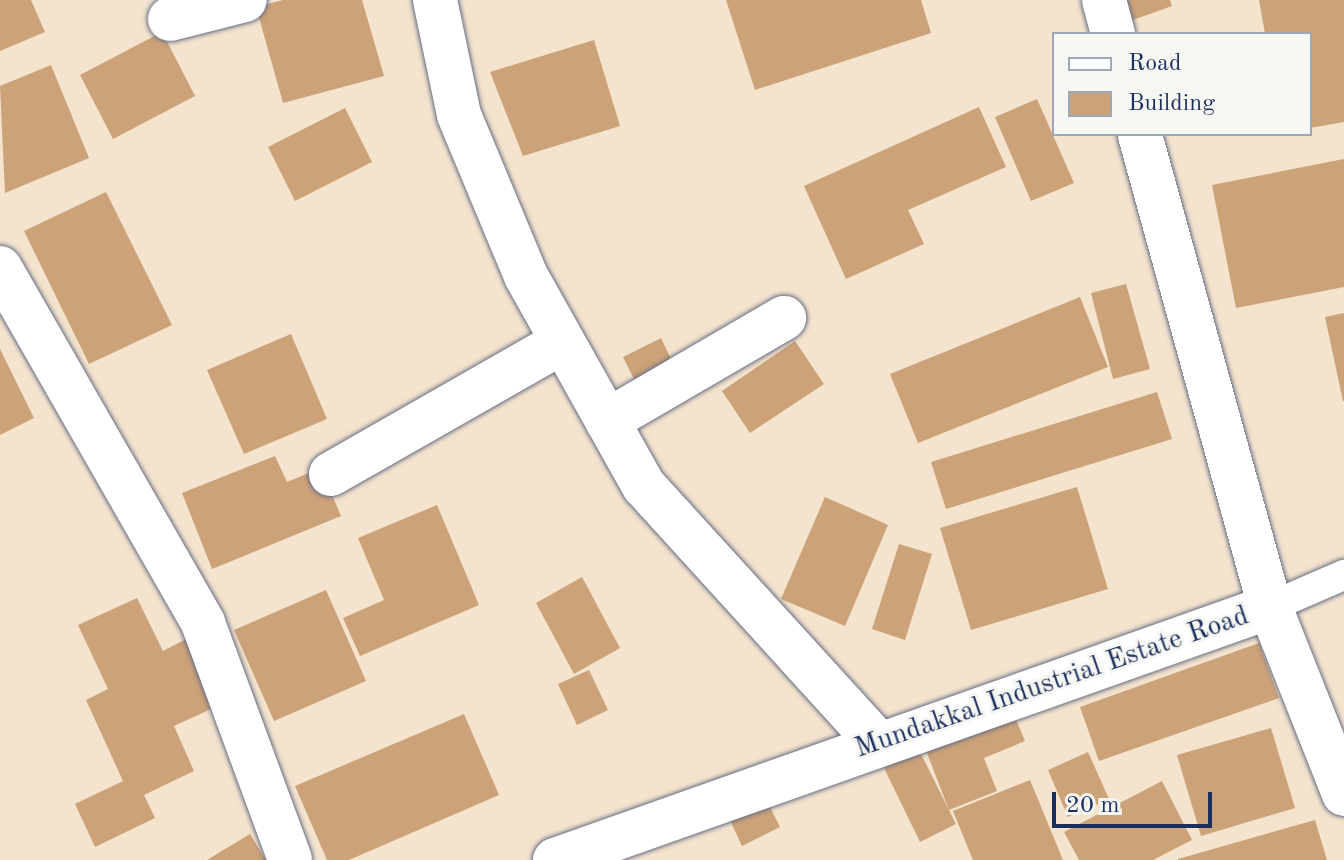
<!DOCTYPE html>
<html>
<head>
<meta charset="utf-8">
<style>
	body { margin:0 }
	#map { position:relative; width:1344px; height:860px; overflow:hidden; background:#f4e3cd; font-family:"Old Standard TT",serif }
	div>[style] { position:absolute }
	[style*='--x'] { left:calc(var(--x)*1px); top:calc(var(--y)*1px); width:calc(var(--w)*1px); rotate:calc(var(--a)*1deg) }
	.building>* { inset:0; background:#cca278 }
	.roads { filter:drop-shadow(0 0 2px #676e85) drop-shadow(0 0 2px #676e85) }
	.service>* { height:30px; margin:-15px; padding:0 15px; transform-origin:15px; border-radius:15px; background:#fff }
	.minor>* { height:44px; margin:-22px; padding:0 22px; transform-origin:22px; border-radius:22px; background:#fff }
	.tertiary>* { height:44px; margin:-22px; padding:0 22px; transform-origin:22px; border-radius:22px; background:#fff }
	span { translate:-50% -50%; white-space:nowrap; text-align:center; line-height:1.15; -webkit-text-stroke:6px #f6f6f2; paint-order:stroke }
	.street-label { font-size:28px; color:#1b2f5e }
	.legend { position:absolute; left:1052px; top:32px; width:260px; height:104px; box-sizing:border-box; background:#f6f6f2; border:2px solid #9ea6b7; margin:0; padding:10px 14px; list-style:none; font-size:24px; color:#1b2f5e }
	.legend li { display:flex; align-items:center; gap:16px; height:40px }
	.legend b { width:40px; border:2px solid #9ea6b7 }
	.scale { position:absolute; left:1052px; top:792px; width:160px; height:36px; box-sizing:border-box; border:4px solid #1b2f5e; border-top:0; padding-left:10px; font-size:24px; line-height:28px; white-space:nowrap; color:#1b2f5e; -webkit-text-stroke:6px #f6f6f2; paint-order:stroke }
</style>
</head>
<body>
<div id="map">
	<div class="building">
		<i style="clip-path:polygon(0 0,31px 0,45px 32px,0 51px)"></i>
		<i style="clip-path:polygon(283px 0,362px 0,384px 76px,283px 103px,256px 7px)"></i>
		<i style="clip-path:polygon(726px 0,921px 0,931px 33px,755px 90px)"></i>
		<i style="clip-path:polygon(1110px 0,1170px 0,1172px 6px,1116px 26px)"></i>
		<i style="clip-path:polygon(1259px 0,1344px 0,1344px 122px,1310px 128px,1310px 34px,1265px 34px)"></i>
		<i style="clip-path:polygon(162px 32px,195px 96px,113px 139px,80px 75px)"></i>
		<i style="clip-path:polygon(594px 40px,620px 126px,523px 156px,490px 72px)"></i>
		<i style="clip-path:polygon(51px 65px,89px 158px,5px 193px,0 86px)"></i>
		<i style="clip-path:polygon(1037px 99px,1074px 183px,1031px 201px,995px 117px)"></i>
		<i style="clip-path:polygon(979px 107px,1006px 167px,908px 210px,924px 244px,846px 279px,804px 186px)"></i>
		<i style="clip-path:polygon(345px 108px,372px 162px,295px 201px,268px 147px)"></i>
		<i style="clip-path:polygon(1344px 159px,1344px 287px,1236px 308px,1212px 185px)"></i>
		<i style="clip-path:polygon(106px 192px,172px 325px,89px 364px,24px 231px)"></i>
		<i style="clip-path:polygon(1126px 284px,1150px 369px,1113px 379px,1091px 293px)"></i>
		<i style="clip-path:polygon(1080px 297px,1108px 367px,918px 443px,890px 374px)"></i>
		<i style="clip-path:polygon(1344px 313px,1344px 401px,1343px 401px,1325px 317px)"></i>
		<i style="clip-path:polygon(291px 334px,327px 419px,244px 454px,207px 370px)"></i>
		<i style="clip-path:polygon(661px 338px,673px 363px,636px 383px,623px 357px)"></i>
		<i style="clip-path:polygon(795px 341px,824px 384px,750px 433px,722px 391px)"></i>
		<i style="clip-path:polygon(0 349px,34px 418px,0 435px)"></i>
		<i style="clip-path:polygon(1157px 392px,1172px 439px,946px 509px,931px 462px)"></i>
		<i style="clip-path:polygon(275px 456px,287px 482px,321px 468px,341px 516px,212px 569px,182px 493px)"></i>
		<i style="clip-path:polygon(1077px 487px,1108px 589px,971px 630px,940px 528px)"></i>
		<i style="clip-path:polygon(825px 497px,888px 525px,845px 626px,781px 599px)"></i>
		<i style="clip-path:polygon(437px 505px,479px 605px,360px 656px,343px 618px,384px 600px,358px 538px)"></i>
		<i style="clip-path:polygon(899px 544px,932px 554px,905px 640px,872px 629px)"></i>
		<i style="clip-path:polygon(582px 577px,620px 648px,574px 674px,536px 603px)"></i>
		<i style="clip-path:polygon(326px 590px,366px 681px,274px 721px,234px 630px)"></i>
		<i style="clip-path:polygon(137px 598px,163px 651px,190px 637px,222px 704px,174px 726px,194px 771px,144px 795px,155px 818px,95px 847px,75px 804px,123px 781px,86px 700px,108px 689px,78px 625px)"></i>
		<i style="clip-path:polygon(1259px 643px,1279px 698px,1099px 761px,1080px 707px)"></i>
		<i style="clip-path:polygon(589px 670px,608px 710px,577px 725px,558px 684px)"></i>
		<i style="clip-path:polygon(1010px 705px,1025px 741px,984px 758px,997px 791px,949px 810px,922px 740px)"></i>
		<i style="clip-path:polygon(464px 714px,499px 795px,349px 860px,327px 860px,295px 786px)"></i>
		<i style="clip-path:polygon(1271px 728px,1295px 808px,1201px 836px,1177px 755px)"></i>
		<i style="clip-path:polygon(919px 750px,956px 824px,920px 842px,884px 768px)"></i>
		<i style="clip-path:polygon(1088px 752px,1109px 799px,1068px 817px,1048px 770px)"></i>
		<i style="clip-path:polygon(1030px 780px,1063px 860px,973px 860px,953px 811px)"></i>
		<i style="clip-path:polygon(1162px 781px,1192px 840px,1153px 860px,1079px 860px,1064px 832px)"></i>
		<i style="clip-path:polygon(760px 787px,780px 827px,742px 846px,723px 805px)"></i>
		<i style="clip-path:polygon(1315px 820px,1327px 860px,1178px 860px,1178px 859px)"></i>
		<i style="clip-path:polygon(250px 834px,266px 860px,207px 860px)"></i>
	</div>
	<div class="roads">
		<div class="service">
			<i style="--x:1270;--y:607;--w:81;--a:-23.4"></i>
		</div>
		<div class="minor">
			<i style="--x:435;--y:0;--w:117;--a:78.2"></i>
			<i style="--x:459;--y:115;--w:174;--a:67.4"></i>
			<i style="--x:526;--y:276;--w:241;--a:60.7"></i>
			<i style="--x:644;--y:486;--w:348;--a:47.7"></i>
			<i style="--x:170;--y:19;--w:77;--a:-14.2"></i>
			<i style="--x:0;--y:268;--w:409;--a:60.2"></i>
			<i style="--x:203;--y:623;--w:252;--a:69.8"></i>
			<i style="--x:607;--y:421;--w:205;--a:-30.2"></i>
			<i style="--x:331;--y:474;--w:266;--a:-29.7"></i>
			<i style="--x:1270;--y:607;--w:201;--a:68.4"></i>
		</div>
		<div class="tertiary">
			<i style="--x:1104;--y:0;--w:35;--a:75"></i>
			<i style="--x:555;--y:860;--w:758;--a:-19.49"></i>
			<i style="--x:1270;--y:607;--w:491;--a:-105.4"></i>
		</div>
	</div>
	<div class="street-label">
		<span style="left:1052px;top:683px;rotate:-19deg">Mundakkal Industrial Estate Road</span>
	</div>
	<ul class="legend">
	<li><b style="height:10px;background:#fff"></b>Road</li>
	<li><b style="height:22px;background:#cca278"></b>Building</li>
	</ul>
	<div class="scale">20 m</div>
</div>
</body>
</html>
